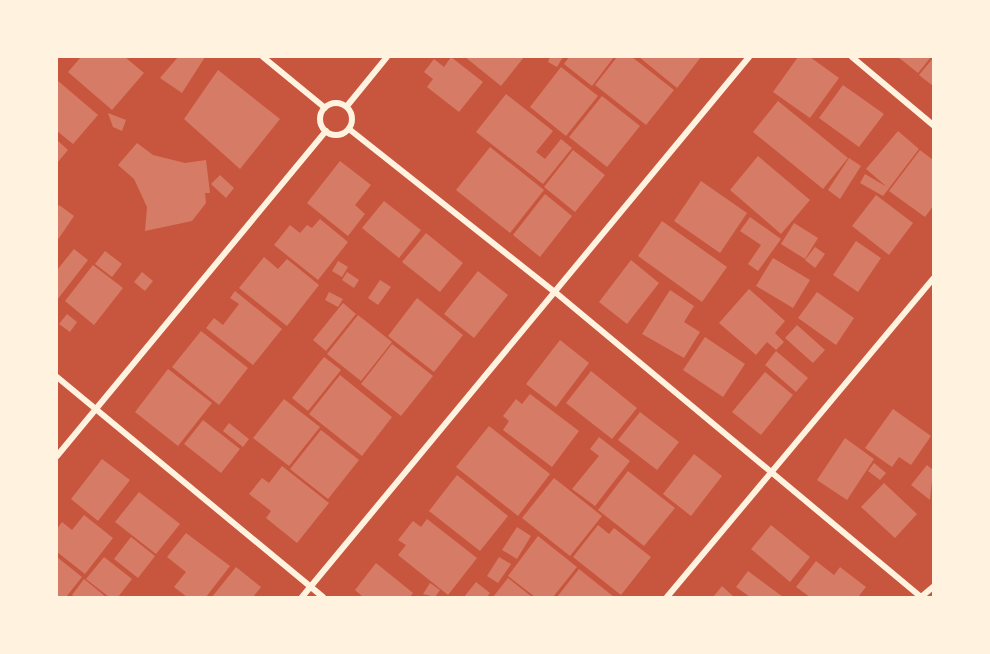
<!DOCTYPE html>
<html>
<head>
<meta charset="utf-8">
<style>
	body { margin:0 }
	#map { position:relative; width:990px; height:654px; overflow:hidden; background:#c8553d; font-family:Jost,sans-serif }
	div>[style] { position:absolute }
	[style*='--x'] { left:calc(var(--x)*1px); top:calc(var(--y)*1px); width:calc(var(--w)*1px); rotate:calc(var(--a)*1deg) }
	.building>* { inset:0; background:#d67c66 }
	.minor>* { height:6px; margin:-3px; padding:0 3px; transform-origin:3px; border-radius:3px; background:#fff3e0 }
	.minor>.ring { margin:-3px; padding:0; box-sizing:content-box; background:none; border:6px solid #fff3e0; border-radius:50% }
	span { translate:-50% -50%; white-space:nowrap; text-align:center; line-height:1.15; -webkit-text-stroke:5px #fff3e0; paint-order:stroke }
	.frame { position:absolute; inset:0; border:58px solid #fff3e0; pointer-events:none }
</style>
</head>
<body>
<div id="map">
	<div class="building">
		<i style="clip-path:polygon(81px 57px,125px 57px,144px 73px,112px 110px,68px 72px)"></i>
		<i style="clip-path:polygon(178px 57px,205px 57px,182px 93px,160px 78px)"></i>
		<i style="clip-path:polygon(451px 57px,483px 82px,459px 112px,427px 87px,433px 79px,424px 72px,434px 59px,444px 67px)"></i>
		<i style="clip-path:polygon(465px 57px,524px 57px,501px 86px)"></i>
		<i style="clip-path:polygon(550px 57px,563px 57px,557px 67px,548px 62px)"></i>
		<i style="clip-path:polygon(569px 57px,614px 57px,592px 86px,564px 64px)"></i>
		<i style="clip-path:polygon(617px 57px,632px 57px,674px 90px,646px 125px,595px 85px)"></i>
		<i style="clip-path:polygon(639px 57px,701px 57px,677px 88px)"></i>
		<i style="clip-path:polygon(798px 57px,810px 57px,839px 78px,810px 118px,773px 92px)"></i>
		<i style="clip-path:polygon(898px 57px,931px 57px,918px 73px)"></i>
		<i style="clip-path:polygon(933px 58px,933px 86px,919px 75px)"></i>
		<i style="clip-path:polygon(561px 67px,598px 96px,566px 136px,530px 107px)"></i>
		<i style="clip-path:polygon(218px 70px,280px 119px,240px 169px,184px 119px)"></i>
		<i style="clip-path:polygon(57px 80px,98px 115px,73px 144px,57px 131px)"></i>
		<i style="clip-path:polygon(843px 85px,884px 114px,859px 147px,819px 118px)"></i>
		<i style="clip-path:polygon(506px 94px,553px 131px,536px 152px,545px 159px,561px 139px,572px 148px,543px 184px,476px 132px)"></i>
		<i style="clip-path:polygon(602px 96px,640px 126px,607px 167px,569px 137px)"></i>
		<i style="clip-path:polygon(778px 101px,848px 158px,823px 189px,753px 132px)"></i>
		<i style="clip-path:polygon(108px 113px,126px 120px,122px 131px,113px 127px)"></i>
		<i style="clip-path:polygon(898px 131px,919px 149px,883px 196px,860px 183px,865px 174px,887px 187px,866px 169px)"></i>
		<i style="clip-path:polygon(57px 140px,68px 150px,57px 163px)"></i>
		<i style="clip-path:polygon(137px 143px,153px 155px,185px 163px,206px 160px,210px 193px,205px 193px,206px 203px,192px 221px,145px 231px,147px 207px,134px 179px,118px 165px)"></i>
		<i style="clip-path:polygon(490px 147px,544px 190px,510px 233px,456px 190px)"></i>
		<i style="clip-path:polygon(573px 150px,605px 175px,575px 212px,544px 187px)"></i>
		<i style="clip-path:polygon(920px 150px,933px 160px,933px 206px,925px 217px,889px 191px)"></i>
		<i style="clip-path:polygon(758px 156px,810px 200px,781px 234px,730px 190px)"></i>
		<i style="clip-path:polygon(849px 158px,861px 166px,840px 199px,828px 190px)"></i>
		<i style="clip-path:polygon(340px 161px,371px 185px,355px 205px,365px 214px,348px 236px,307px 203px)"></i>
		<i style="clip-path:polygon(220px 175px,234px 188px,226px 198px,211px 184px)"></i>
		<i style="clip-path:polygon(701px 181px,747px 213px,720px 253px,674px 221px)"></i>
		<i style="clip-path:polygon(545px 194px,572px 216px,540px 257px,513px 235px)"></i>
		<i style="clip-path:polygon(876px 195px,913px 223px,889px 255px,852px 226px)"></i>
		<i style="clip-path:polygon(384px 201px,421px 230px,399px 258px,362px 228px)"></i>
		<i style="clip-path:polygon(59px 205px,74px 216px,57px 241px,57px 208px)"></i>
		<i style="clip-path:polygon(750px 217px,781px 239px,758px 271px,748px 264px,761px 245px,740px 231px)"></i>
		<i style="clip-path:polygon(320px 219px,348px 242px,318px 280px,274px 245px,290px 225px,300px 233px,307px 225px,312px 228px)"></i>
		<i style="clip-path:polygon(662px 221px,727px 267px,702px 302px,638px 256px)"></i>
		<i style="clip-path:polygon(794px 223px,818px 238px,805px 259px,781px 244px)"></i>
		<i style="clip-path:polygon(426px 233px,463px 263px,440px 292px,402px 262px)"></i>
		<i style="clip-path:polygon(856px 241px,881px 258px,858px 292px,833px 275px)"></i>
		<i style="clip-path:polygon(815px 247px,825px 254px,815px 268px,805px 260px)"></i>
		<i style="clip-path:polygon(74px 249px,88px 260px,57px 300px,57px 270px)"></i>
		<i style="clip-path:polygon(105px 251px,122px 264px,112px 277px,95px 264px)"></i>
		<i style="clip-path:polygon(264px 257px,278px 269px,287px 259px,319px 285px,287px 326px,239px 288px)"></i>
		<i style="clip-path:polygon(773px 258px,810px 280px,793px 308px,756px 286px)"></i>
		<i style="clip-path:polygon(631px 260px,659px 283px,627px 324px,599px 302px)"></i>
		<i style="clip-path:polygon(338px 261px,348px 267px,342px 277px,332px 271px)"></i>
		<i style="clip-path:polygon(93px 265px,123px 288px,94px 325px,65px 301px)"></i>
		<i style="clip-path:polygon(478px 271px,508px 295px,474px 338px,444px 314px)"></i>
		<i style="clip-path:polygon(142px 272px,153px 281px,145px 291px,134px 282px)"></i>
		<i style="clip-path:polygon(347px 272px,359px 280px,354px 288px,342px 280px)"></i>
		<i style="clip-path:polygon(380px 280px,391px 287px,378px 305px,368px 298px)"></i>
		<i style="clip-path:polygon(749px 289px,785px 321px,775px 333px,784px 342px,776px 350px,767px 342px,756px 355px,719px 323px)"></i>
		<i style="clip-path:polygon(670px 290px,694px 306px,684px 322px,700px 332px,684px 358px,642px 334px)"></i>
		<i style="clip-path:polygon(235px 291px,282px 329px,253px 365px,206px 328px,214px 318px,223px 325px,239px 304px,230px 298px)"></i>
		<i style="clip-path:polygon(329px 292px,343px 299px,338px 307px,325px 300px)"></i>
		<i style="clip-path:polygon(817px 292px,854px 318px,836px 345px,798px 318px)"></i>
		<i style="clip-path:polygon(417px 298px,463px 335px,434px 372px,388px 336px)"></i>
		<i style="clip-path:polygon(343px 303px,356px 314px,326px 351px,313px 340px)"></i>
		<i style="clip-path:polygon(67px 314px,77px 322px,70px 332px,59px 324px)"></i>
		<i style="clip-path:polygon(358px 315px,392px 342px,361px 381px,327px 354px)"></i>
		<i style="clip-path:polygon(797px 325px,825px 350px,813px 363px,785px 338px)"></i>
		<i style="clip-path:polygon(201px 331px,248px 368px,219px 405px,172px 367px)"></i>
		<i style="clip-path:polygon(705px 337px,745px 364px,723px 397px,683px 370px)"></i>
		<i style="clip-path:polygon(560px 340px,589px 363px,556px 407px,526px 384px)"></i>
		<i style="clip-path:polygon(392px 344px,433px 376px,401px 416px,361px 384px)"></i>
		<i style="clip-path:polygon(776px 351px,808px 378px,796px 392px,765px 365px)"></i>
		<i style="clip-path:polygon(324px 357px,341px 370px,308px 411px,292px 398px)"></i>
		<i style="clip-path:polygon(168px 369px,212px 403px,178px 446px,135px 412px)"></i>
		<i style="clip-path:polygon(591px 371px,637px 408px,612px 439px,566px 403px)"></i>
		<i style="clip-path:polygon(765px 372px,793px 395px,761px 435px,732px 412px)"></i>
		<i style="clip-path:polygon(340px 375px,392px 417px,362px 456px,309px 414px)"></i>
		<i style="clip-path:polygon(530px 394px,579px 431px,552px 467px,503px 430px,509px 421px,503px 416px,516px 399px,522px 404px)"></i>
		<i style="clip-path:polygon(284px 399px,320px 427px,289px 466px,253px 438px)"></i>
		<i style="clip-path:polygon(893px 409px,931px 436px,911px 465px,899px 457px,892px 467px,865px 448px)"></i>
		<i style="clip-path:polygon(640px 412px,679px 442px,657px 470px,618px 440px)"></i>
		<i style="clip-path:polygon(203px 420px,240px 449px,221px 473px,184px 444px)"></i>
		<i style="clip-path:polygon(229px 423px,249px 439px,243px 447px,223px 431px)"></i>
		<i style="clip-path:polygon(489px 426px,550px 474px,518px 516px,456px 467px)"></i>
		<i style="clip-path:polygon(321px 430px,359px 460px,328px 499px,290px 469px)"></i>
		<i style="clip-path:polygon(599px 437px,630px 461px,595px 506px,572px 489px,599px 456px,590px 449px)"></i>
		<i style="clip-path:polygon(845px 438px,874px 459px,847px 500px,817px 480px)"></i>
		<i style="clip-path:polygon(694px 454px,722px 476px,691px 516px,663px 494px)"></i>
		<i style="clip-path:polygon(102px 459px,130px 480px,98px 521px,71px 499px)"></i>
		<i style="clip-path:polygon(874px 463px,886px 473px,880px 480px,868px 471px)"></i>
		<i style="clip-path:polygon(927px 465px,933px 470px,930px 500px,911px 485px)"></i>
		<i style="clip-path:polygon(282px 466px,329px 503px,297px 543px,266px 518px,271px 511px,249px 494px,262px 478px,269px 483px)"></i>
		<i style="clip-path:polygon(628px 471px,675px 508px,644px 546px,598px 510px)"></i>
		<i style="clip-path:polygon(457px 475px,508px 516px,480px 551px,429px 511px)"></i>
		<i style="clip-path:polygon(554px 478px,602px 516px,570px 556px,522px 518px)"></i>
		<i style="clip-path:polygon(884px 483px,917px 514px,895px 538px,861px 507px)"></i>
		<i style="clip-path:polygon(139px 492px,180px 524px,156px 554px,115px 522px)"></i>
		<i style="clip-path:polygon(84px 515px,113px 538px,85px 574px,57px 552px,57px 529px,62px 522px,72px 530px)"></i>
		<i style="clip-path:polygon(427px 519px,477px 558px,448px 595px,398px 555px,406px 545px,398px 540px,413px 521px,421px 527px)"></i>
		<i style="clip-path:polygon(598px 525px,609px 534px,614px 528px,651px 557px,621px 595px,573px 557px)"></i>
		<i style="clip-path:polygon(771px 525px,810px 557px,790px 582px,751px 549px)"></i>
		<i style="clip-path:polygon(517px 527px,531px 536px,517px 559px,502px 550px)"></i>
		<i style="clip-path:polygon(186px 533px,230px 566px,206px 597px,187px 597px,174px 587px,186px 572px,167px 557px)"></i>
		<i style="clip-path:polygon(538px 536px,577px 567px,553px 597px,535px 597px,508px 576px)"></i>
		<i style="clip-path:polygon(131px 537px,155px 556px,138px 578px,114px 559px)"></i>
		<i style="clip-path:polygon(57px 557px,82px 577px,66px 597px,57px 597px)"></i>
		<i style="clip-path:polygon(104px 557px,132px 579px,118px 597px,109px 597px,86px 579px)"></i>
		<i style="clip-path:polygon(499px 557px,511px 564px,498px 583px,487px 576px)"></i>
		<i style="clip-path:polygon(816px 561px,834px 575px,840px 567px,866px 587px,858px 597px,810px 597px,796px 587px)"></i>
		<i style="clip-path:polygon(376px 563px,413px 593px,410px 597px,363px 597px,355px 590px)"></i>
		<i style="clip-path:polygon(236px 567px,261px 587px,253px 597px,212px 597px)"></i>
		<i style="clip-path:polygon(579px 569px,614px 597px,557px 597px)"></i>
		<i style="clip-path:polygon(748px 571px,783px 597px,750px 597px,736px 587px)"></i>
		<i style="clip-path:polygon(508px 578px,532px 597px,493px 597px)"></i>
		<i style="clip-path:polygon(84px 579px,106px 597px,75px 597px,72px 595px)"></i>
		<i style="clip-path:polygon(476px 582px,490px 593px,487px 597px,464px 597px)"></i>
		<i style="clip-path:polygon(430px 583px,440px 590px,435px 597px,423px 594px)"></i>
		<i style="clip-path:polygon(722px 586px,734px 597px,713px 597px)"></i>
	</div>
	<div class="minor">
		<i style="--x:263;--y:57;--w:80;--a:39.4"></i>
		<i style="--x:852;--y:57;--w:106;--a:40"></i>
		<i class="ring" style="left:320px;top:103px;width:26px;height:26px"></i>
		<i style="--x:347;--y:106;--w:63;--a:-50.8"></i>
		<i style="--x:349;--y:129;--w:263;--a:38.4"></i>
		<i style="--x:555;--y:292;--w:476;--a:39.8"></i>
		<i style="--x:921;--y:597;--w:16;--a:-40"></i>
		<i style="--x:57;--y:377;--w:345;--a:39.6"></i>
		<i style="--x:57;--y:456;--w:422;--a:-50.4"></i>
		<i style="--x:302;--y:597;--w:701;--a:-50.38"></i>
		<i style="--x:667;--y:597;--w:415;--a:-50.1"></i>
	</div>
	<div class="frame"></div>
</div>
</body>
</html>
